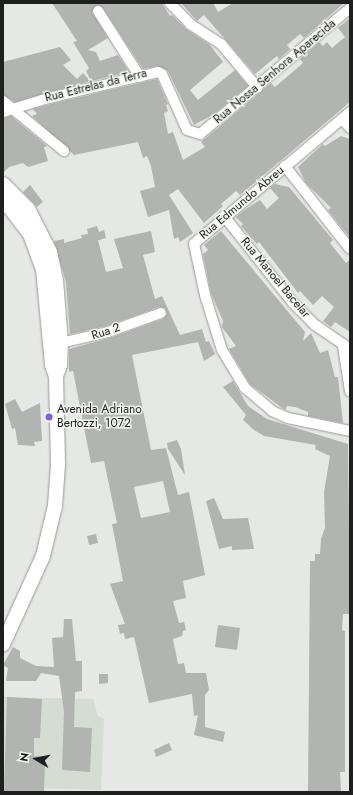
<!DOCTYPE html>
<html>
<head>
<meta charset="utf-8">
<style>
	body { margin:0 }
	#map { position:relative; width:353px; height:795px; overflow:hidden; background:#e5e8e4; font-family:Jost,sans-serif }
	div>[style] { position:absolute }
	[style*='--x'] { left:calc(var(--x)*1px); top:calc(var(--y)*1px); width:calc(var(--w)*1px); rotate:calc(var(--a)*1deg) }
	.built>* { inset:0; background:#d5ddd3 }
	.building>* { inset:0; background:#b1b4b0 }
	.roads { filter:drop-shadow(0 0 1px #999b98) drop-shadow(0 0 1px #999b98) }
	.minor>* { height:10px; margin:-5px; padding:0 5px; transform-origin:5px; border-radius:5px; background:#fff }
	.secondary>* { height:14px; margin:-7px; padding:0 7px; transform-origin:7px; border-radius:7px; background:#fff }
	.dots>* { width:11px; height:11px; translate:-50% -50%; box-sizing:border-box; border:2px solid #f2f5f1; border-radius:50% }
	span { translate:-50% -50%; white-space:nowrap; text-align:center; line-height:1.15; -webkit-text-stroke:3px #f2f5f1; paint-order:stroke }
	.street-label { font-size:12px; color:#1e1f1e }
	.poi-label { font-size:12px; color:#1e1f1e }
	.left { translate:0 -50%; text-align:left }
	.frame { position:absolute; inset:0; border:4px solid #1e1f1e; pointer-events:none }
	.north { position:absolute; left:16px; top:739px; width:40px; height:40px; -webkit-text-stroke:3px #f2f5f1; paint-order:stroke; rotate:280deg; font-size:11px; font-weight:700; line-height:16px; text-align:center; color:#1e1f1e }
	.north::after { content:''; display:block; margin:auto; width:14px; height:18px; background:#1e1f1e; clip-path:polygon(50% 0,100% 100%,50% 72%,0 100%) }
</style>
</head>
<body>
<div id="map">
	<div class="built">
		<i style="clip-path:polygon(3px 697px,93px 699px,98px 716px,104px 719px,101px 790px,3px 787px)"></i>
	</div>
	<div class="building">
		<i style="clip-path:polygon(52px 3px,162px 3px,170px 16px,172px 15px,186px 29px,210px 45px,223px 62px,190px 90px,198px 100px,235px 70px,248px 86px,214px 114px,194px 125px,168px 71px,157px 66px,143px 69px,103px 8px,98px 5px,92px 12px,108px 38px,88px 50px,96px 52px,100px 61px,118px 55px,129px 72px,91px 81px,86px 71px,89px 68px,73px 42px,77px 41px)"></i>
		<i style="clip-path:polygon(181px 3px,213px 3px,218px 12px,233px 3px,344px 3px,304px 38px,300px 34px,287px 45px,290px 49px,279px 59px,277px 56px,255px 74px,204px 15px,197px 21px)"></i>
		<i style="clip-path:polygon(350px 18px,350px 102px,240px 195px,236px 191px,221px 204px,223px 206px,204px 223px,178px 189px,169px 195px,193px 233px,180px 242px,178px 237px,174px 239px,169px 210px,148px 217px,140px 191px,155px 187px,151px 166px,147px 156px,143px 158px,138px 142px,74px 155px,32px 116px,37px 114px,33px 109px,47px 105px,157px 79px,168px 104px,166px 105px,168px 111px,164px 113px,168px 134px,173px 132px,183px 160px,205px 147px,201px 142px,271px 83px,275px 87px,303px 63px,300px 59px,319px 42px,323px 46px,327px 42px,332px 48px,345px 37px,338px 28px)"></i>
		<i style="clip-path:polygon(60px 47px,71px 60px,63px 65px,77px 79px,83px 73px,90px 81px,15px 102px,3px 95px,3px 62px)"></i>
		<i style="clip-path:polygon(11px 116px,47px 146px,44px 147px,48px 161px,28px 167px,23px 163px,9px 167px,3px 173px,3px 118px)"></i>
		<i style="clip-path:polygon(341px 136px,350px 139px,350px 238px,328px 210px,331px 208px,306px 183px,298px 167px,323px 144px,325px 146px)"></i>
		<i style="clip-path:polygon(275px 184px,289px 187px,294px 193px,333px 240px,330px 243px,346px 263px,350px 260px,350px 332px,335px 322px,331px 327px,323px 321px,334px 307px,322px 296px,313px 305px,300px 291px,298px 293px,259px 242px,257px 244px,241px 226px,243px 224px,236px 217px,246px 209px,260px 200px,267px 209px,279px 198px,270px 188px)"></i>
		<i style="clip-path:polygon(30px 185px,43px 202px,37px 207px,23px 192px)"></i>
		<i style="clip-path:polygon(evenodd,97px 226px,99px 232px,104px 230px,106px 238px,98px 240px,106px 272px,123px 268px,114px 239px,151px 231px,155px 252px,143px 255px,155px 299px,162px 296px,180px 335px,202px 329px,206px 342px,209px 341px,215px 354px,204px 361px,198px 342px,132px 355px,151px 450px,166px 448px,178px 495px,189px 492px,205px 575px,183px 581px,186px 598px,173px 601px,179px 623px,184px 622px,186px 630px,183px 631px,182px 636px,173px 639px,178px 664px,184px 663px,186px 673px,206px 673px,209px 690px,205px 695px,205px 727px,225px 732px,223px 742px,194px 735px,198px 715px,194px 716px,192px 694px,149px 703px,134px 637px,125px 639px,124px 633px,120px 634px,118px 625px,125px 624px,110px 584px,123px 581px,112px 524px,117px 523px,104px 461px,91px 463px,73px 371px,69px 372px,69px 349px,110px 338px,163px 319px,167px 314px,165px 308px,159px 307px,106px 326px,70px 334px,66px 282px,54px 241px,64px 239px,64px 243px,82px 238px,81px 235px,88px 234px,87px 229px,97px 226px,163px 481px,170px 512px,141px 518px,134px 487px,163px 481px)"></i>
		<i style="clip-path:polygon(221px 231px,305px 332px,303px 341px,311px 333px,320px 353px,328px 350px,335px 377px,338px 377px,343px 423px,308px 416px,308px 412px,295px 407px,287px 406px,285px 410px,250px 384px,229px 349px,236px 346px,222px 327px,223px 321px,211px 293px,203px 254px,208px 250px,204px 245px)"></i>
		<i style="clip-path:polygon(233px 381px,248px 406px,267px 419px,348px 444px,350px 614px,343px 614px,342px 630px,345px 631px,345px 772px,340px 772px,341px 792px,308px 792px,310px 561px,315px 561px,315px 554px,320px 554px,321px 539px,325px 528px,324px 492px,330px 456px,315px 449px,316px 445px,264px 436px,254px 430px,243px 420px,246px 415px,223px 387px)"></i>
		<i style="clip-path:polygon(15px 399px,22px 412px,40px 403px,42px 441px,34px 442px,35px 446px,18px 445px,15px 428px,12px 429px,5px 404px)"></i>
		<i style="clip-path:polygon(177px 440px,181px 449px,185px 475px,168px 449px,167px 443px)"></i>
		<i style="clip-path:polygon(214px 498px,223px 519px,248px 518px,254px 549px,232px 550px,232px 546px,219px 549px,206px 501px)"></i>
		<i style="clip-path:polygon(96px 534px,98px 543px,89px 545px,87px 536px)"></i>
		<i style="clip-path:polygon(64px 619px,72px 619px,76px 661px,82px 661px,82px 691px,75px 692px,74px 727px,92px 728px,90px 772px,62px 770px,64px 712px,59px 676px,41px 673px,36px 681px,6px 681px,8px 668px,3px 665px,13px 647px,20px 651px,20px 658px,36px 666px,54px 667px,52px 638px,63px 637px)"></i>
		<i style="clip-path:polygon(218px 625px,240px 628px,237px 650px,215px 647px)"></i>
		<i style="clip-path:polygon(99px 674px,108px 674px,108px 683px,99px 684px)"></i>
		<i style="clip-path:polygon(7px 697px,42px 699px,40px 738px,34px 738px,34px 756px,45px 757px,44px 792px,4px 792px)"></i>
		<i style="clip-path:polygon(169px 743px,172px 750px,156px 757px,154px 750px)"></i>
	</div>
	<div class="roads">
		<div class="minor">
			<i style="--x:170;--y:3;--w:29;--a:46"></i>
			<i style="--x:190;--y:24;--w:37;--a:33"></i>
			<i style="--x:221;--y:44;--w:57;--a:49.9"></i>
			<i style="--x:98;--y:11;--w:78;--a:57.5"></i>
			<i style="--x:3;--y:101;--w:79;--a:39.3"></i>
			<i style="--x:3;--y:112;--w:44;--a:-17.2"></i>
			<i style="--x:45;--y:99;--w:116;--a:-13.4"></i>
			<i style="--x:158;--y:72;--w:4;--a:27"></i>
			<i style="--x:162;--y:74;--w:61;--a:65.9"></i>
			<i style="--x:187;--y:130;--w:14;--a:17"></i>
			<i style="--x:200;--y:134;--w:196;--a:-40"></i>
			<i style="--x:350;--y:112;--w:204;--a:139.8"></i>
			<i style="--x:194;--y:244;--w:52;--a:77.8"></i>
			<i style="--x:205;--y:295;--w:58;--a:72.8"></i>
			<i style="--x:222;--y:350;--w:44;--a:58.8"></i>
			<i style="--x:245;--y:388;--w:35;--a:40"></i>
			<i style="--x:272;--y:411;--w:17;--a:24"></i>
			<i style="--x:288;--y:418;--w:63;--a:11.8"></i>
			<i style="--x:342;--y:119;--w:12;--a:48"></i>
			<i style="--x:285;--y:166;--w:105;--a:51.9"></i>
			<i style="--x:224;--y:216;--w:111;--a:51.6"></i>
			<i style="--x:293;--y:303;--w:31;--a:45"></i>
			<i style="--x:315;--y:325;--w:42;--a:34.4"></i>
			<i style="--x:56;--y:344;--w:53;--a:-13"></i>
			<i style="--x:108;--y:332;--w:56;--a:-19.7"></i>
			<i style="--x:343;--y:346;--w:46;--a:81.2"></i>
		</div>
		<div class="secondary">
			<i style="--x:3;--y:184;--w:35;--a:45"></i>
			<i style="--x:28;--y:209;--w:48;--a:62.9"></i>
			<i style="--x:50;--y:252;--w:29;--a:78"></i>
			<i style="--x:56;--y:280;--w:63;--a:85.5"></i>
			<i style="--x:61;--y:343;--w:22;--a:93"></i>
			<i style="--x:60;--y:365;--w:12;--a:110"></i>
			<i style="--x:3;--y:199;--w:44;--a:52.4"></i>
			<i style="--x:30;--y:234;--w:37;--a:70"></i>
			<i style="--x:43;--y:269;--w:96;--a:84.6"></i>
			<i style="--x:52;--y:365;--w:12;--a:70"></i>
			<i style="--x:56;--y:376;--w:89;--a:88.7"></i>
			<i style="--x:58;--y:465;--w:41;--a:94.2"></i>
			<i style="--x:55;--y:506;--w:51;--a:103.5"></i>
			<i style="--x:43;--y:556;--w:97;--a:114.4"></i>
		</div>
	</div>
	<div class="dots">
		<i style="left:49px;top:417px;background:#835ed8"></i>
	</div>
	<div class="street-label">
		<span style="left:275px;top:72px;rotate:-40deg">Rua Nossa Senhora Aparecida</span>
		<span style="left:96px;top:86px;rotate:-14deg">Rua Estrelas da Terra</span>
		<span style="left:242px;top:203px;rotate:-40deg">Rua Edmundo Abreu</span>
		<span style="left:275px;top:278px;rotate:50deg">Rua Manoel Bacelar</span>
		<span style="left:106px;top:332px;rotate:-18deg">Rua 2</span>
	</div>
	<div class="poi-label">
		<span class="left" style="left:57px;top:417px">Avenida Adriano<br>Bertozzi, 1072</span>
	</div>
	<div class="frame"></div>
	<div class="north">N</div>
</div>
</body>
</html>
